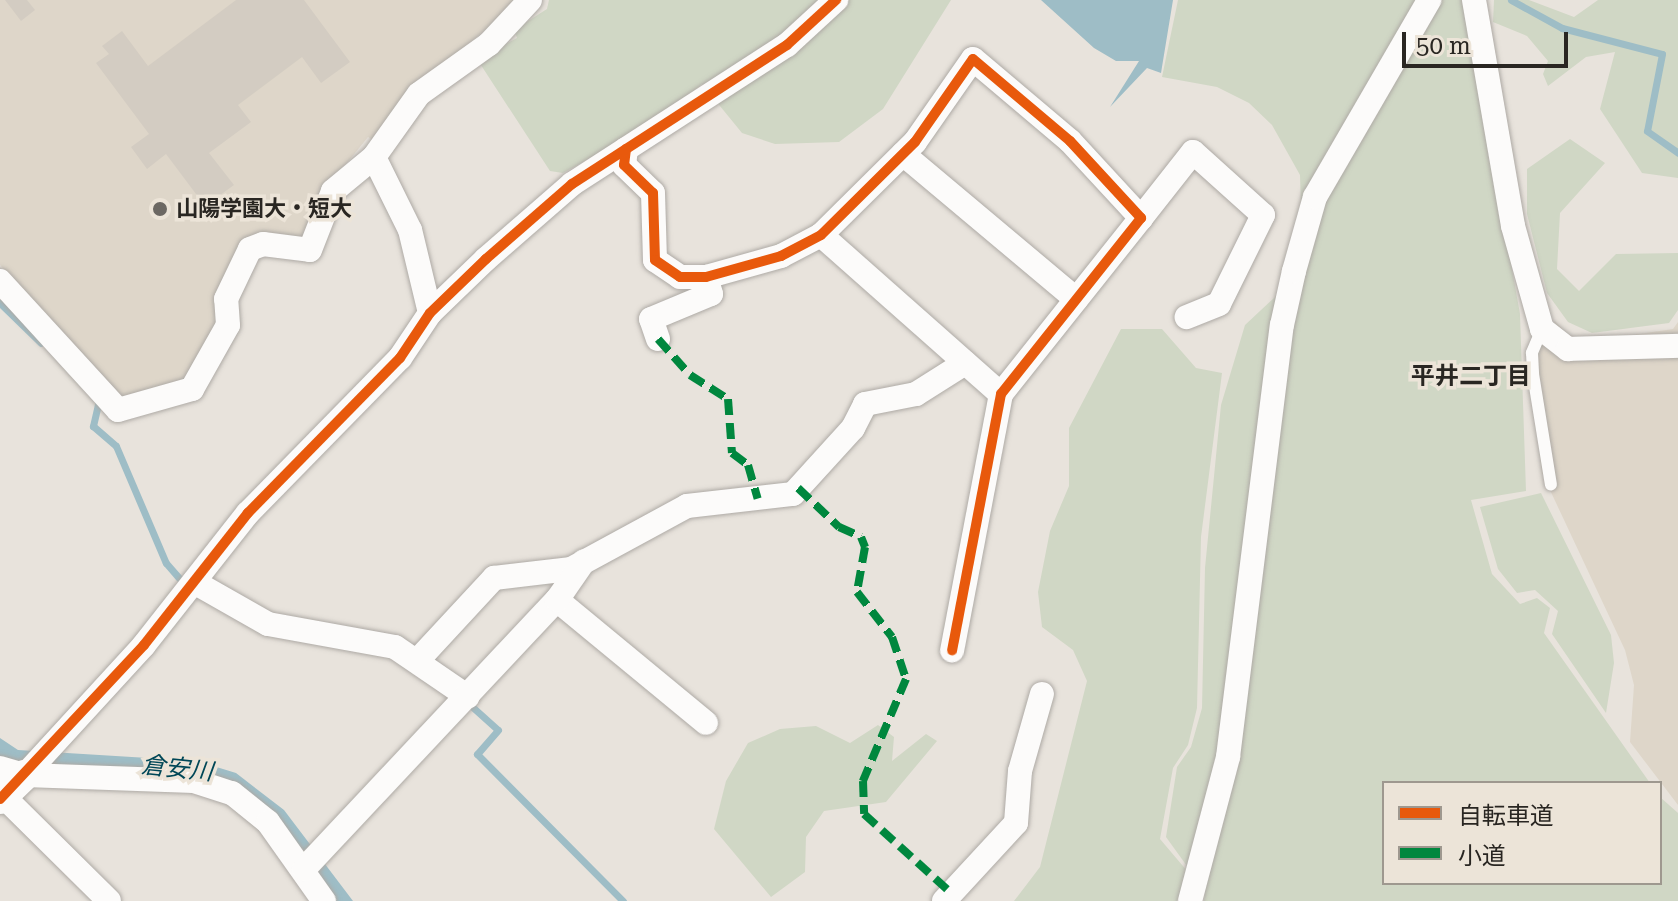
<!DOCTYPE html>
<html>
<head>
<meta charset="utf-8">
<style>
	body { margin:0 }
	#map { position:relative; width:1678px; height:901px; overflow:hidden; background:#e8e3dc; font-family:"Roboto Serif","Noto Sans JP",serif }
	div>[style] { position:absolute }
	[style*='--x'] { left:calc(var(--x)*1px); top:calc(var(--y)*1px); width:calc(var(--w)*1px); rotate:calc(var(--a)*1deg) }
	.built>* { inset:0; background:#ded6c9 }
	.green>* { inset:0; background:#d0d7c5 }
	.water>* { inset:0; background:#9ebdc6 }
	.stream>* { height:7px; margin:-3.5px; padding:0 3.5px; transform-origin:3.5px; border-radius:3.5px; background:#9ebdc6 }
	.building>* { inset:0; background:#d3ccc2 }
	.roads { filter:drop-shadow(0 0 2px #aeaaa5) drop-shadow(0 0 2px #aeaaa5) }
	.service>* { height:12px; margin:-6px; padding:0 6px; transform-origin:6px; border-radius:6px; background:#fcfbfa }
	.minor>* { height:24px; margin:-12px; padding:0 12px; transform-origin:12px; border-radius:12px; background:#fcfbfa }
	.tertiary>* { height:30px; margin:-15px; padding:0 15px; transform-origin:15px; border-radius:15px; background:#fcfbfa }
	.quiet>* { height:8px; margin-top:-4px; transform-origin:0; background:repeating-linear-gradient(90deg,#00873e 0 16px,transparent 0 24px) }
	.cycleway>* { height:10px; margin:-5px; padding:0 5px; transform-origin:5px; border-radius:5px; background:#e8590c }
	.dots>* { width:22px; height:22px; translate:-50% -50%; box-sizing:border-box; border:4px solid #ece4d8; border-radius:50% }
	span { translate:-50% -50%; white-space:nowrap; text-align:center; line-height:1.15; -webkit-text-stroke:7px #ece4d8; paint-order:stroke }
	.poi-label { font-size:22px; color:#292622; font-weight:700 }
	.left { translate:0 -50%; text-align:left }
	.neighbourhood-label { font-size:24px; color:#292622; font-weight:700 }
	.water-label { font-size:24px; color:#004757; font-style:italic }
	.legend { position:absolute; left:1382px; top:781px; width:280px; height:104px; box-sizing:border-box; background:#ece4d8; border:2px solid #9e988f; margin:0; padding:10px 14px; list-style:none; font-size:24px; color:#292622 }
	.legend li { display:flex; align-items:center; gap:16px; height:40px }
	.legend b { width:40px; border:2px solid #9e988f }
	.scale { position:absolute; left:1402px; top:32px; width:166px; height:36px; box-sizing:border-box; border:4px solid #292622; border-top:0; padding-left:10px; font-size:24px; line-height:28px; white-space:nowrap; color:#292622; -webkit-text-stroke:6px #ece4d8; paint-order:stroke }
</style>
</head>
<body>
<div id="map">
	<div class="built">
		<i style="clip-path:polygon(0 0,522px 0,408px 93px,379px 144px,368px 137px,325px 190px,312px 237px,268px 237px,186px 384px,123px 400px,0 265px)"></i>
		<i style="clip-path:polygon(1555px 321px,1567px 334px,1591px 341px,1673px 329px,1678px 322px,1678px 805px,1630px 742px,1634px 685px,1625px 650px,1542px 473px,1528px 346px)"></i>
	</div>
	<div class="green">
		<i style="clip-path:polygon(549px 0,951px 0,883px 109px,839px 142px,775px 144px,742px 133px,702px 84px,656px 122px,563px 173px,550px 171px,477px 59px,517px 38px,514px 30px,547px 9px)"></i>
		<i style="clip-path:polygon(1178px 0,1464px 0,1520px 314px,1526px 491px,1471px 500px,1492px 574px,1520px 604px,1537px 598px,1550px 608px,1544px 633px,1650px 783px,1384px 783px,1384px 883px,1660px 883px,1660px 797px,1678px 813px,1678px 901px,1204px 901px,1205px 891px,1166px 837px,1177px 767px,1191px 747px,1202px 708px,1205px 568px,1221px 405px,1245px 325px,1303px 271px,1300px 175px,1272px 125px,1249px 103px,1217px 87px,1162px 77px)"></i>
		<i style="clip-path:polygon(1494px 0,1529px 0,1574px 17px,1598px 0,1678px 0,1678px 178px,1642px 173px,1600px 109px,1615px 52px,1586px 57px,1548px 86px,1543px 74px,1548px 61px,1527px 36px,1493px 22px)"></i>
		<i style="clip-path:polygon(1570px 139px,1605px 163px,1560px 213px,1557px 269px,1579px 291px,1616px 254px,1678px 253px,1678px 310px,1669px 323px,1592px 333px,1568px 322px,1547px 293px,1527px 214px,1527px 169px)"></i>
		<i style="clip-path:polygon(1121px 329px,1162px 329px,1196px 368px,1222px 373px,1201px 537px,1197px 708px,1188px 745px,1173px 768px,1160px 839px,1188px 872px,1180px 901px,1014px 901px,1040px 867px,1087px 681px,1073px 650px,1042px 627px,1038px 592px,1050px 531px,1069px 486px,1069px 428px)"></i>
		<i style="clip-path:polygon(1541px 493px,1611px 635px,1614px 663px,1606px 713px,1552px 634px,1558px 611px,1535px 590px,1517px 593px,1498px 569px,1480px 507px)"></i>
		<i style="clip-path:polygon(878px 725px,894px 737px,892px 761px,926px 734px,937px 741px,886px 802px,824px 811px,806px 837px,805px 872px,771px 897px,714px 829px,726px 781px,748px 743px,780px 729px,816px 726px,850px 743px)"></i>
	</div>
	<div class="water">
		<i style="clip-path:polygon(1041px 0,1173px 0,1161px 73px,1147px 68px,1110px 107px,1139px 61px,1116px 61px,1094px 48px)"></i>
		<i style="clip-path:polygon(0 738px,18px 750px,197px 761px,236px 773px,284px 810px,353px 901px,334px 901px,241px 788px,13px 764px,0 757px)"></i>
	</div>
	<div class="stream">
		<i style="--x:1511;--y:0;--w:58;--a:28.8"></i>
		<i style="--x:1562;--y:28;--w:103;--a:14.6"></i>
		<i style="--x:1662;--y:54;--w:78;--a:101"></i>
		<i style="--x:1647;--y:131;--w:38;--a:35"></i>
		<i style="--x:0;--y:303;--w:57;--a:44.3"></i>
		<i style="--x:99;--y:400;--w:27;--a:103"></i>
		<i style="--x:93;--y:426;--w:30;--a:41"></i>
		<i style="--x:116;--y:446;--w:127;--a:66.9"></i>
		<i style="--x:166;--y:563;--w:20;--a:49"></i>
		<i style="--x:468;--y:703;--w:40;--a:42"></i>
		<i style="--x:498;--y:730;--w:32;--a:131"></i>
		<i style="--x:477;--y:754;--w:207;--a:45.2"></i>
	</div>
	<div class="building">
		<i style="clip-path:polygon(5px 0,27px 0,35px 10px,21px 21px)"></i>
		<i style="clip-path:polygon(236px 0,304px 0,350px 62px,321px 83px,302px 57px,238px 105px,251px 122px,209px 153px,234px 185px,205px 206px,166px 154px,147px 169px,131px 147px,149px 134px,96px 63px,109px 54px,102px 46px,122px 31px,148px 66px)"></i>
	</div>
	<div class="roads">
		<div class="service">
			<i style="--x:1542;--y:329;--w:26;--a:113"></i>
			<i style="--x:1532;--y:353;--w:21;--a:87"></i>
			<i style="--x:1533;--y:374;--w:112;--a:80.8"></i>
		</div>
		<div class="minor">
			<i style="--x:1474;--y:0;--w:229;--a:80.2"></i>
			<i style="--x:1513;--y:226;--w:107;--a:74.3"></i>
			<i style="--x:1542;--y:329;--w:33;--a:38"></i>
			<i style="--x:1568;--y:349;--w:110;--a:-1.6"></i>
			<i style="--x:626;--y:149;--w:16;--a:97"></i>
			<i style="--x:624;--y:165;--w:40;--a:44"></i>
			<i style="--x:653;--y:193;--w:67;--a:88.3"></i>
			<i style="--x:655;--y:260;--w:30;--a:34"></i>
			<i style="--x:680;--y:277;--w:26;--a:0"></i>
			<i style="--x:706;--y:277;--w:78;--a:-15.6"></i>
			<i style="--x:781;--y:256;--w:45;--a:-27.7"></i>
			<i style="--x:821;--y:235;--w:132;--a:-44.7"></i>
			<i style="--x:915;--y:142;--w:101;--a:-55.1"></i>
			<i style="--x:973;--y:59;--w:127;--a:40.2"></i>
			<i style="--x:1070;--y:141;--w:105;--a:47.3"></i>
			<i style="--x:1141;--y:218;--w:225;--a:128.5"></i>
			<i style="--x:1001;--y:394;--w:261;--a:100.8"></i>
			<i style="--x:903;--y:154;--w:226;--a:40"></i>
			<i style="--x:1141;--y:218;--w:84;--a:-51.8"></i>
			<i style="--x:1193;--y:152;--w:94;--a:42"></i>
			<i style="--x:1263;--y:215;--w:99;--a:116.3"></i>
			<i style="--x:1219;--y:304;--w:35;--a:158"></i>
			<i style="--x:821;--y:235;--w:240;--a:41.5"></i>
			<i style="--x:0;--y:281;--w:175;--a:47.5"></i>
			<i style="--x:118;--y:410;--w:77;--a:-15.8"></i>
			<i style="--x:192;--y:389;--w:73;--a:-60.6"></i>
			<i style="--x:228;--y:325;--w:26;--a:-94"></i>
			<i style="--x:226;--y:299;--w:55;--a:-64.4"></i>
			<i style="--x:250;--y:249;--w:14;--a:-21"></i>
			<i style="--x:263;--y:244;--w:47;--a:7.3"></i>
			<i style="--x:310;--y:250;--w:63;--a:-68.7"></i>
			<i style="--x:333;--y:191;--w:53;--a:-39.7"></i>
			<i style="--x:430;--y:313;--w:85;--a:-103.5"></i>
			<i style="--x:410;--y:230;--w:81;--a:-116.3"></i>
			<i style="--x:374;--y:157;--w:77;--a:-54.5"></i>
			<i style="--x:419;--y:94;--w:86;--a:-35.5"></i>
			<i style="--x:489;--y:44;--w:60;--a:-47"></i>
			<i style="--x:658;--y:339;--w:21;--a:-109"></i>
			<i style="--x:651;--y:319;--w:65;--a:-22.6"></i>
			<i style="--x:711;--y:294;--w:18;--a:-106"></i>
			<i style="--x:194;--y:582;--w:85;--a:29.6"></i>
			<i style="--x:268;--y:624;--w:129;--a:10.3"></i>
			<i style="--x:395;--y:647;--w:88;--a:34.4"></i>
			<i style="--x:557;--y:600;--w:193;--a:39.5"></i>
			<i style="--x:418;--y:660;--w:112;--a:-47.2"></i>
			<i style="--x:494;--y:578;--w:78;--a:-6.7"></i>
			<i style="--x:571;--y:569;--w:132;--a:-28.5"></i>
			<i style="--x:687;--y:506;--w:107;--a:-6.5"></i>
			<i style="--x:793;--y:494;--w:89;--a:-47.7"></i>
			<i style="--x:853;--y:428;--w:27;--a:-63"></i>
			<i style="--x:865;--y:404;--w:52;--a:-11.1"></i>
			<i style="--x:916;--y:394;--w:58;--a:-32.3"></i>
			<i style="--x:0;--y:768;--w:26;--a:16"></i>
			<i style="--x:25;--y:775;--w:169;--a:2"></i>
			<i style="--x:194;--y:781;--w:40;--a:18"></i>
			<i style="--x:232;--y:793;--w:46;--a:38.9"></i>
			<i style="--x:268;--y:822;--w:97;--a:54.7"></i>
			<i style="--x:25;--y:775;--w:176;--a:-47.5"></i>
			<i style="--x:144;--y:645;--w:168;--a:-51.8"></i>
			<i style="--x:248;--y:513;--w:217;--a:-45.6"></i>
			<i style="--x:400;--y:358;--w:54;--a:-56.3"></i>
			<i style="--x:430;--y:313;--w:78;--a:-44"></i>
			<i style="--x:486;--y:259;--w:114;--a:-41.1"></i>
			<i style="--x:572;--y:184;--w:256;--a:-32.9"></i>
			<i style="--x:787;--y:45;--w:67;--a:-42.6"></i>
			<i style="--x:3;--y:796;--w:149;--a:44.7"></i>
			<i style="--x:304;--y:869;--w:369;--a:-46.8"></i>
			<i style="--x:557;--y:600;--w:47;--a:-55.3"></i>
			<i style="--x:944;--y:901;--w:106;--a:-47.3"></i>
			<i style="--x:1016;--y:823;--w:52;--a:-85.6"></i>
			<i style="--x:1020;--y:771;--w:80;--a:-74.1"></i>
			<i style="--x:1190;--y:901;--w:149;--a:-75.2"></i>
			<i style="--x:1228;--y:757;--w:435;--a:-82.9"></i>
			<i style="--x:1282;--y:325;--w:55;--a:-77.5"></i>
			<i style="--x:1294;--y:271;--w:77;--a:-74.2"></i>
			<i style="--x:1315;--y:197;--w:228;--a:-59.9"></i>
		</div>
		<div class="tertiary">
			<i style="--x:0;--y:799;--w:35;--a:-44"></i>
		</div>
	</div>
	<div class="quiet">
		<i style="--x:658;--y:339;--w:48;--a:48.4"></i>
		<i style="--x:690;--y:375;--w:45;--a:32.3"></i>
		<i style="--x:728;--y:399;--w:54;--a:85.8"></i>
		<i style="--x:732;--y:453;--w:20;--a:37"></i>
		<i style="--x:748;--y:465;--w:35;--a:74"></i>
		<i style="--x:798;--y:488;--w:57;--a:43.6"></i>
		<i style="--x:839;--y:527;--w:24;--a:24"></i>
		<i style="--x:861;--y:537;--w:11;--a:68"></i>
		<i style="--x:865;--y:547;--w:46;--a:100.1"></i>
		<i style="--x:857;--y:592;--w:57;--a:52.1"></i>
		<i style="--x:892;--y:637;--w:44;--a:71.6"></i>
		<i style="--x:906;--y:679;--w:111;--a:112.9"></i>
		<i style="--x:863;--y:781;--w:33;--a:88"></i>
		<i style="--x:864;--y:814;--w:118;--a:42.2"></i>
	</div>
	<div class="cycleway">
		<i style="--x:626;--y:149;--w:16;--a:97"></i>
		<i style="--x:624;--y:165;--w:40;--a:44"></i>
		<i style="--x:653;--y:193;--w:67;--a:88.3"></i>
		<i style="--x:655;--y:260;--w:30;--a:34"></i>
		<i style="--x:680;--y:277;--w:26;--a:0"></i>
		<i style="--x:706;--y:277;--w:78;--a:-15.6"></i>
		<i style="--x:781;--y:256;--w:45;--a:-27.7"></i>
		<i style="--x:821;--y:235;--w:132;--a:-44.7"></i>
		<i style="--x:915;--y:142;--w:101;--a:-55.1"></i>
		<i style="--x:973;--y:59;--w:127;--a:40.2"></i>
		<i style="--x:1070;--y:141;--w:105;--a:47.3"></i>
		<i style="--x:1141;--y:218;--w:225;--a:128.5"></i>
		<i style="--x:1001;--y:394;--w:261;--a:100.8"></i>
		<i style="--x:0;--y:799;--w:211;--a:-46.9"></i>
		<i style="--x:144;--y:645;--w:168;--a:-51.8"></i>
		<i style="--x:248;--y:513;--w:217;--a:-45.6"></i>
		<i style="--x:400;--y:358;--w:54;--a:-56.3"></i>
		<i style="--x:430;--y:313;--w:78;--a:-44"></i>
		<i style="--x:486;--y:259;--w:114;--a:-41.1"></i>
		<i style="--x:572;--y:184;--w:256;--a:-32.9"></i>
		<i style="--x:787;--y:45;--w:67;--a:-42.6"></i>
	</div>
	<div class="dots">
		<i style="left:160px;top:209px;background:#6c6863"></i>
	</div>
	<div class="poi-label">
		<span class="left" style="left:176px;top:209px">山陽学園大・短大</span>
	</div>
	<div class="neighbourhood-label">
		<span style="left:1471px;top:377px">平井二丁目</span>
	</div>
	<div class="water-label">
		<span style="left:177px;top:769px;rotate:6deg">倉安川</span>
	</div>
	<ul class="legend">
	<li><b style="height:10px;background:#e8590c"></b>自転車道</li>
	<li><b style="height:10px;background:#00873e"></b>小道</li>
	</ul>
	<div class="scale">50 m</div>
</div>
</body>
</html>
